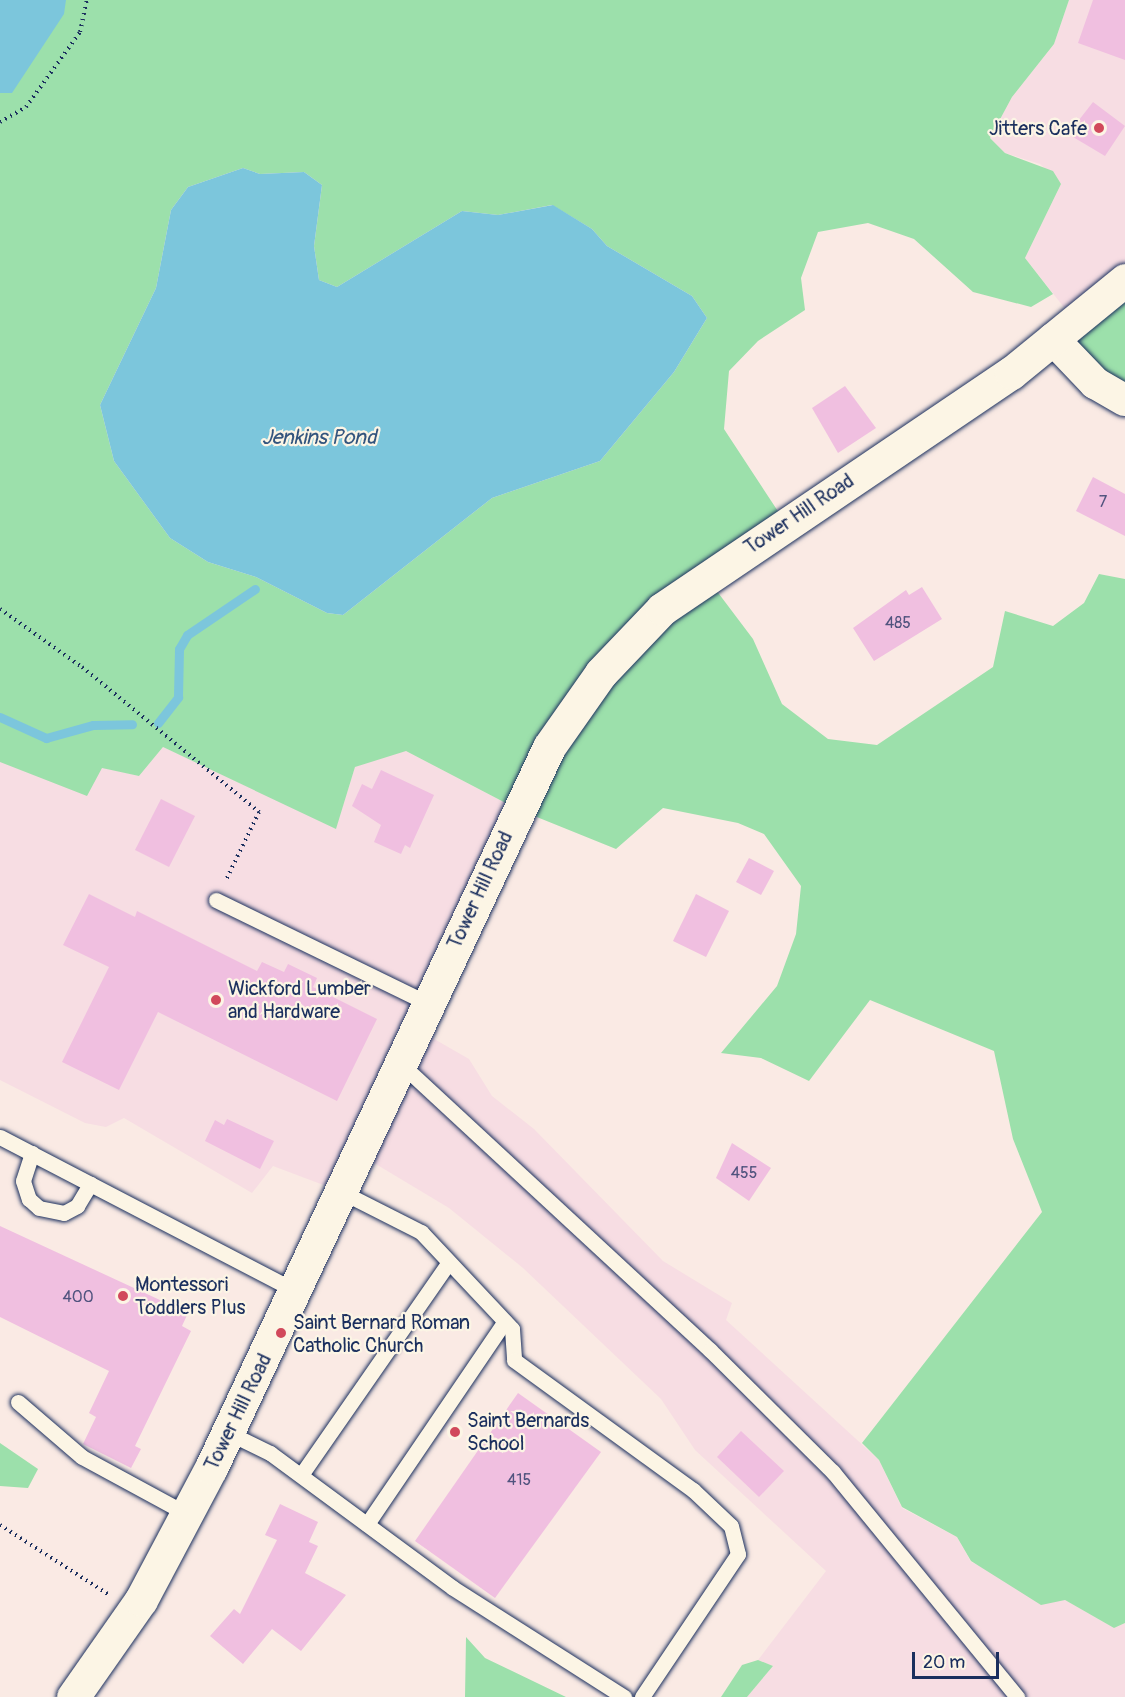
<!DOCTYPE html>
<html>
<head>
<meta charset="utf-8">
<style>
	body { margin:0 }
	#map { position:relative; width:1125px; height:1697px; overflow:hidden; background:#faeae4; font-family:Pangolin,sans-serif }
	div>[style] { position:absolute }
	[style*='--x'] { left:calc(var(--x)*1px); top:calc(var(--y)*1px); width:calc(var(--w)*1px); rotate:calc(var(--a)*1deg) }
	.built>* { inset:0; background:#f7dde3 }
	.green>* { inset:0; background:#9ce0ab }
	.water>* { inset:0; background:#7cc6dc }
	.stream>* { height:9px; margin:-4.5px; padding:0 4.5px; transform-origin:4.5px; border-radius:4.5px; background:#7cc6dc }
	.building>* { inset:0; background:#f0bfe0 }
	.path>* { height:4px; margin-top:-2px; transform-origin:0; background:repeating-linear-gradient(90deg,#1b2f5e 0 1.5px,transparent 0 6px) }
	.roads { filter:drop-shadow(0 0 2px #1b2f5e) drop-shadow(0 0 2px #1b2f5e) }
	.lane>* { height:15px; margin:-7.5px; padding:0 7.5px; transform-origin:7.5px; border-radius:7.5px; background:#fcf5e5 }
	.street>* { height:32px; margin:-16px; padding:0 16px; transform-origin:16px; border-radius:16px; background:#fcf5e5 }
	.primary>* { height:33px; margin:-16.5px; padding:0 16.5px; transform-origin:16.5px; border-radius:16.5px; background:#fcf5e5 }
	.dots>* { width:16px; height:16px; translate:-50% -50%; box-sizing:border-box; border:3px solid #fcf5e5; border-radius:50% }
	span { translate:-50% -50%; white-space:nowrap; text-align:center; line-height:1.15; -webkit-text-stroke:4.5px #fcf5e5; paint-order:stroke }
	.number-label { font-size:16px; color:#50537e }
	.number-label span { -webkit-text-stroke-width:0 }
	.poi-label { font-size:20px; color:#1b2f5e }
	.right { translate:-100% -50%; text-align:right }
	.left { translate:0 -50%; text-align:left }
	.street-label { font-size:20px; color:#1b2f5e }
	.water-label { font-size:21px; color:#33557e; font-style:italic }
	.scale { position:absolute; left:912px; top:1652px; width:87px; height:27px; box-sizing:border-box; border:3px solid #1b2f5e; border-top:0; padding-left:8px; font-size:18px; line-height:21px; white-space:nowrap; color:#1b2f5e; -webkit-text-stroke:4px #fcf5e5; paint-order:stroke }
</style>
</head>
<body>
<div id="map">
	<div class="built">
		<i style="clip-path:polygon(1069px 0,1125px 0,1125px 284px,1070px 315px,1025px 258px,1061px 184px,1040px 164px,1005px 153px,990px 138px,1012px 97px,1054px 44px)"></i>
		<i style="clip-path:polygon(163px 747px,336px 828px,355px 767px,392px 752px,406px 751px,517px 809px,415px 1028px,469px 1059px,492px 1096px,534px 1129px,663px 1261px,732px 1303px,726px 1320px,879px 1460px,902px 1508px,957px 1537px,971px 1562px,1065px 1600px,1114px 1628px,1125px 1623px,1125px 1697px,747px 1697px,773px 1666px,758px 1660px,826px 1571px,695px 1450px,661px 1399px,523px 1268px,449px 1208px,359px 1154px,342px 1192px,273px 1166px,252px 1193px,124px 1118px,106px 1127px,85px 1123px,0 1080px,0 762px,102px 767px,139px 776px)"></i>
	</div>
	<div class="green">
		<i style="clip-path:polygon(evenodd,0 0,1069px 0,1054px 44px,1012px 97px,990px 138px,1005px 153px,1053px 171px,1061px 184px,1025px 258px,1053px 294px,1031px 307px,973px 292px,914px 239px,868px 223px,818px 232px,801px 278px,805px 310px,758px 341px,729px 371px,724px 429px,787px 525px,710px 582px,753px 639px,782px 704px,828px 739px,877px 745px,993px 667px,1005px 611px,1053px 626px,1084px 603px,1099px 574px,1125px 579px,1125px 1623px,1114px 1628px,1065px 1600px,1041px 1605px,971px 1561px,957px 1537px,902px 1507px,879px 1460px,862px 1443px,1042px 1212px,1013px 1139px,994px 1051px,870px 1000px,809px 1081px,761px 1058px,721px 1053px,777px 986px,796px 934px,801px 886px,764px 834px,738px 823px,663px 808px,616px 849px,517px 809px,406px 751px,355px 767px,336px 829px,163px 747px,139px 776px,102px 768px,87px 796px,0 762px,0 0,243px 168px,260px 174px,304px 172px,322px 185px,314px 246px,319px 280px,337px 287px,462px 211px,498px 215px,552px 205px,592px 229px,607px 246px,692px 296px,707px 318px,674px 372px,600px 461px,492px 498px,343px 615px,327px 613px,256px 577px,208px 562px,170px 538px,114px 461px,100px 405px,156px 288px,171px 210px,188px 187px,243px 168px)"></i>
		<i style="clip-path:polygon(1125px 284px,1125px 402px,1058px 336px)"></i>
		<i style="clip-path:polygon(0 1443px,38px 1469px,28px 1488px,0 1486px)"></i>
		<i style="clip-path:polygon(466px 1637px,485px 1658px,566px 1697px,465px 1697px)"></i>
		<i style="clip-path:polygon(758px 1660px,773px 1666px,747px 1697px,721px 1697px,742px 1665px)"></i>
	</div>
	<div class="water">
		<i style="clip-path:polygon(0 0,66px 0,64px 14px,12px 93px,0 93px)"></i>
		<i style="clip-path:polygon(243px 168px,260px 174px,304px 172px,322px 185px,314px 246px,319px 280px,337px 287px,462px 211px,498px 215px,553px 205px,592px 229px,607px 246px,692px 296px,707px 318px,674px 372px,600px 461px,492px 498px,343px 615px,327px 613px,256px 577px,208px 562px,170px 538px,114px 461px,100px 405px,156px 288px,171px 210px,188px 187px)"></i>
	</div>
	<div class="stream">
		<i style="--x:0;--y:717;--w:51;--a:24.5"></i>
		<i style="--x:46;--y:738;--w:49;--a:-15.5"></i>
		<i style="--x:93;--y:725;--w:39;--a:-1"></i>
		<i style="--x:158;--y:723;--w:33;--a:-52"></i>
		<i style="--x:178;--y:697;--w:48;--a:-88.8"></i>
		<i style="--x:179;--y:649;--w:16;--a:-60"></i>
		<i style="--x:187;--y:635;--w:82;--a:-34.1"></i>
	</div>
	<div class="building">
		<i style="clip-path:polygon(1093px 0,1125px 0,1125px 60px,1078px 43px)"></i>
		<i style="clip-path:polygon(1093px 102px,1125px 126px,1105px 156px,1068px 134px)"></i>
		<i style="clip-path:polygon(845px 386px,876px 428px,838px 453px,812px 408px)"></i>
		<i style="clip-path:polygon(1093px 477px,1125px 494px,1125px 536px,1076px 511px)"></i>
		<i style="clip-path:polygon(922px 587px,942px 619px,874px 661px,853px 628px,906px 590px,909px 595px)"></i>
		<i style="clip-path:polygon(381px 770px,434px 795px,410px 848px,405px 845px,401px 854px,374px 842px,381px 825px,352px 806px,362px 784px,372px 789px)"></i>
		<i style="clip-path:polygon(161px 799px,195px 816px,169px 867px,135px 850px)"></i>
		<i style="clip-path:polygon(749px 858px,774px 871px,761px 895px,736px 882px)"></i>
		<i style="clip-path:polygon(89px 894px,135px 917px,137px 911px,257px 971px,262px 962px,284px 972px,288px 964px,317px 978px,313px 987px,377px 1019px,337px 1101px,158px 1012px,119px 1090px,62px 1062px,109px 967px,63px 945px)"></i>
		<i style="clip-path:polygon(696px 894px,729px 911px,706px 957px,673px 941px)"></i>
		<i style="clip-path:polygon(227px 1119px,274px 1141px,260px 1169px,205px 1141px,215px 1120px,224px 1125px)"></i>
		<i style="clip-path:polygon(732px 1143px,771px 1168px,749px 1201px,716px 1178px)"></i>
		<i style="clip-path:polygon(0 1226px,188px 1313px,182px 1326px,191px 1331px,135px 1446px,141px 1449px,131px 1468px,83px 1444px,96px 1417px,89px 1413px,109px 1371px,0 1317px)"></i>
		<i style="clip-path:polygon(518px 1393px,601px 1452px,495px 1598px,415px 1541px)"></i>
		<i style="clip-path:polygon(741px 1431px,784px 1471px,759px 1497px,717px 1457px)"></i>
		<i style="clip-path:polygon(280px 1504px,318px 1522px,309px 1542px,318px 1546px,305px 1573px,346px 1595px,301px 1651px,272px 1629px,243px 1664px,210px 1636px,234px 1609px,240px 1614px,277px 1540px,265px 1535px)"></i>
	</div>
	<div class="path">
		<i style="--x:0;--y:122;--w:30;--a:-30"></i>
		<i style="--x:26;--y:107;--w:92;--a:-54.2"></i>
		<i style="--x:80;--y:32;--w:33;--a:-78"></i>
		<i style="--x:0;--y:609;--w:100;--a:35.3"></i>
		<i style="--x:82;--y:667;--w:229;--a:39.3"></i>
		<i style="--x:259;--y:812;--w:76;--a:115.9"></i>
		<i style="--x:0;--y:1525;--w:128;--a:32.6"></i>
	</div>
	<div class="roads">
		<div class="lane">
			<i style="--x:216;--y:900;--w:235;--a:26"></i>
			<i style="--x:399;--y:1062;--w:424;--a:42.8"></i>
			<i style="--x:710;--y:1350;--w:173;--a:44.8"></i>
			<i style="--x:833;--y:1472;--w:291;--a:50.7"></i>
			<i style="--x:0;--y:1137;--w:336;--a:27.5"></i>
			<i style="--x:32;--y:1153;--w:29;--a:108"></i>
			<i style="--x:23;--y:1181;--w:19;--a:72"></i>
			<i style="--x:29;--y:1199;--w:13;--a:42"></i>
			<i style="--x:39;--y:1208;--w:25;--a:11"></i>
			<i style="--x:64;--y:1213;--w:15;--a:-28"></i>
			<i style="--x:77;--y:1206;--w:26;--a:-59"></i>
			<i style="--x:342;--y:1192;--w:89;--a:26.9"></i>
			<i style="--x:421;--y:1232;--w:133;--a:46.8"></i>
			<i style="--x:512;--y:1329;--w:31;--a:86"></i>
			<i style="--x:514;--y:1360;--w:221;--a:36"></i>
			<i style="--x:693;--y:1490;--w:52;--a:43.5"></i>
			<i style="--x:731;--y:1526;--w:29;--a:76"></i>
			<i style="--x:738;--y:1554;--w:172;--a:123.9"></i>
			<i style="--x:18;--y:1402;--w:84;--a:40.7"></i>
			<i style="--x:82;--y:1457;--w:119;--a:28.5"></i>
			<i style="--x:229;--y:1433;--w:46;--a:26"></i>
			<i style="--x:270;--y:1453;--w:227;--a:36.4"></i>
			<i style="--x:453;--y:1588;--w:203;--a:32.5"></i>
			<i style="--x:301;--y:1475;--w:259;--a:-55.2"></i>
			<i style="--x:367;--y:1524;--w:245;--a:-55.8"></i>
		</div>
		<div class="street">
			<i style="--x:1053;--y:339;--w:61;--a:46.3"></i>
			<i style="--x:1095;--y:383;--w:34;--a:30"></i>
		</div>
		<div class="primary">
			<i style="--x:73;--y:1697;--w:118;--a:-55"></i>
			<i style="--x:141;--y:1600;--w:149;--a:-62.1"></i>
			<i style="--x:211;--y:1468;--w:796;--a:-64.88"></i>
			<i style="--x:549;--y:747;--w:90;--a:-54.9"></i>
			<i style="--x:601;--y:673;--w:88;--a:-46.4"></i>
			<i style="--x:662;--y:609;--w:421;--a:-34.1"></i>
			<i style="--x:1011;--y:373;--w:147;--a:-39.2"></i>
		</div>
	</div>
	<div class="dots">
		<i style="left:1099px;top:128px;background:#d1495b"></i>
		<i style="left:216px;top:1000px;background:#d1495b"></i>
		<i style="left:123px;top:1296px;background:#d1495b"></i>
		<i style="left:281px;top:1333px;background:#d1495b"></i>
		<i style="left:455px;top:1432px;background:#d1495b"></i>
	</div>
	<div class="number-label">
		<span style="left:1103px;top:502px">7</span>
		<span style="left:898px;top:623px">485</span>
		<span style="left:744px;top:1173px">455</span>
		<span style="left:78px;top:1297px">400</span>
		<span style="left:519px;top:1480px">415</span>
	</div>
	<div class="poi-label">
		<span class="right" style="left:1087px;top:128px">Jitters Cafe</span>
		<span class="left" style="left:228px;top:1000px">Wickford Lumber<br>and Hardware</span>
		<span class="left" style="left:135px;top:1296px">Montessori<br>Toddlers Plus</span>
		<span class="left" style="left:293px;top:1334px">Saint Bernard Roman<br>Catholic Church</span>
		<span class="left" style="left:467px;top:1432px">Saint Bernards<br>School</span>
	</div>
	<div class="street-label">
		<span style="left:799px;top:514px;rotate:-34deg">Tower Hill Road</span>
		<span style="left:480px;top:890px;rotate:-65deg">Tower Hill Road</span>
		<span style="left:238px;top:1412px;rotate:-64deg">Tower Hill Road</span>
	</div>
	<div class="water-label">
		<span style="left:319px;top:438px">Jenkins Pond</span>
	</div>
	<div class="scale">20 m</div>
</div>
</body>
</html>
